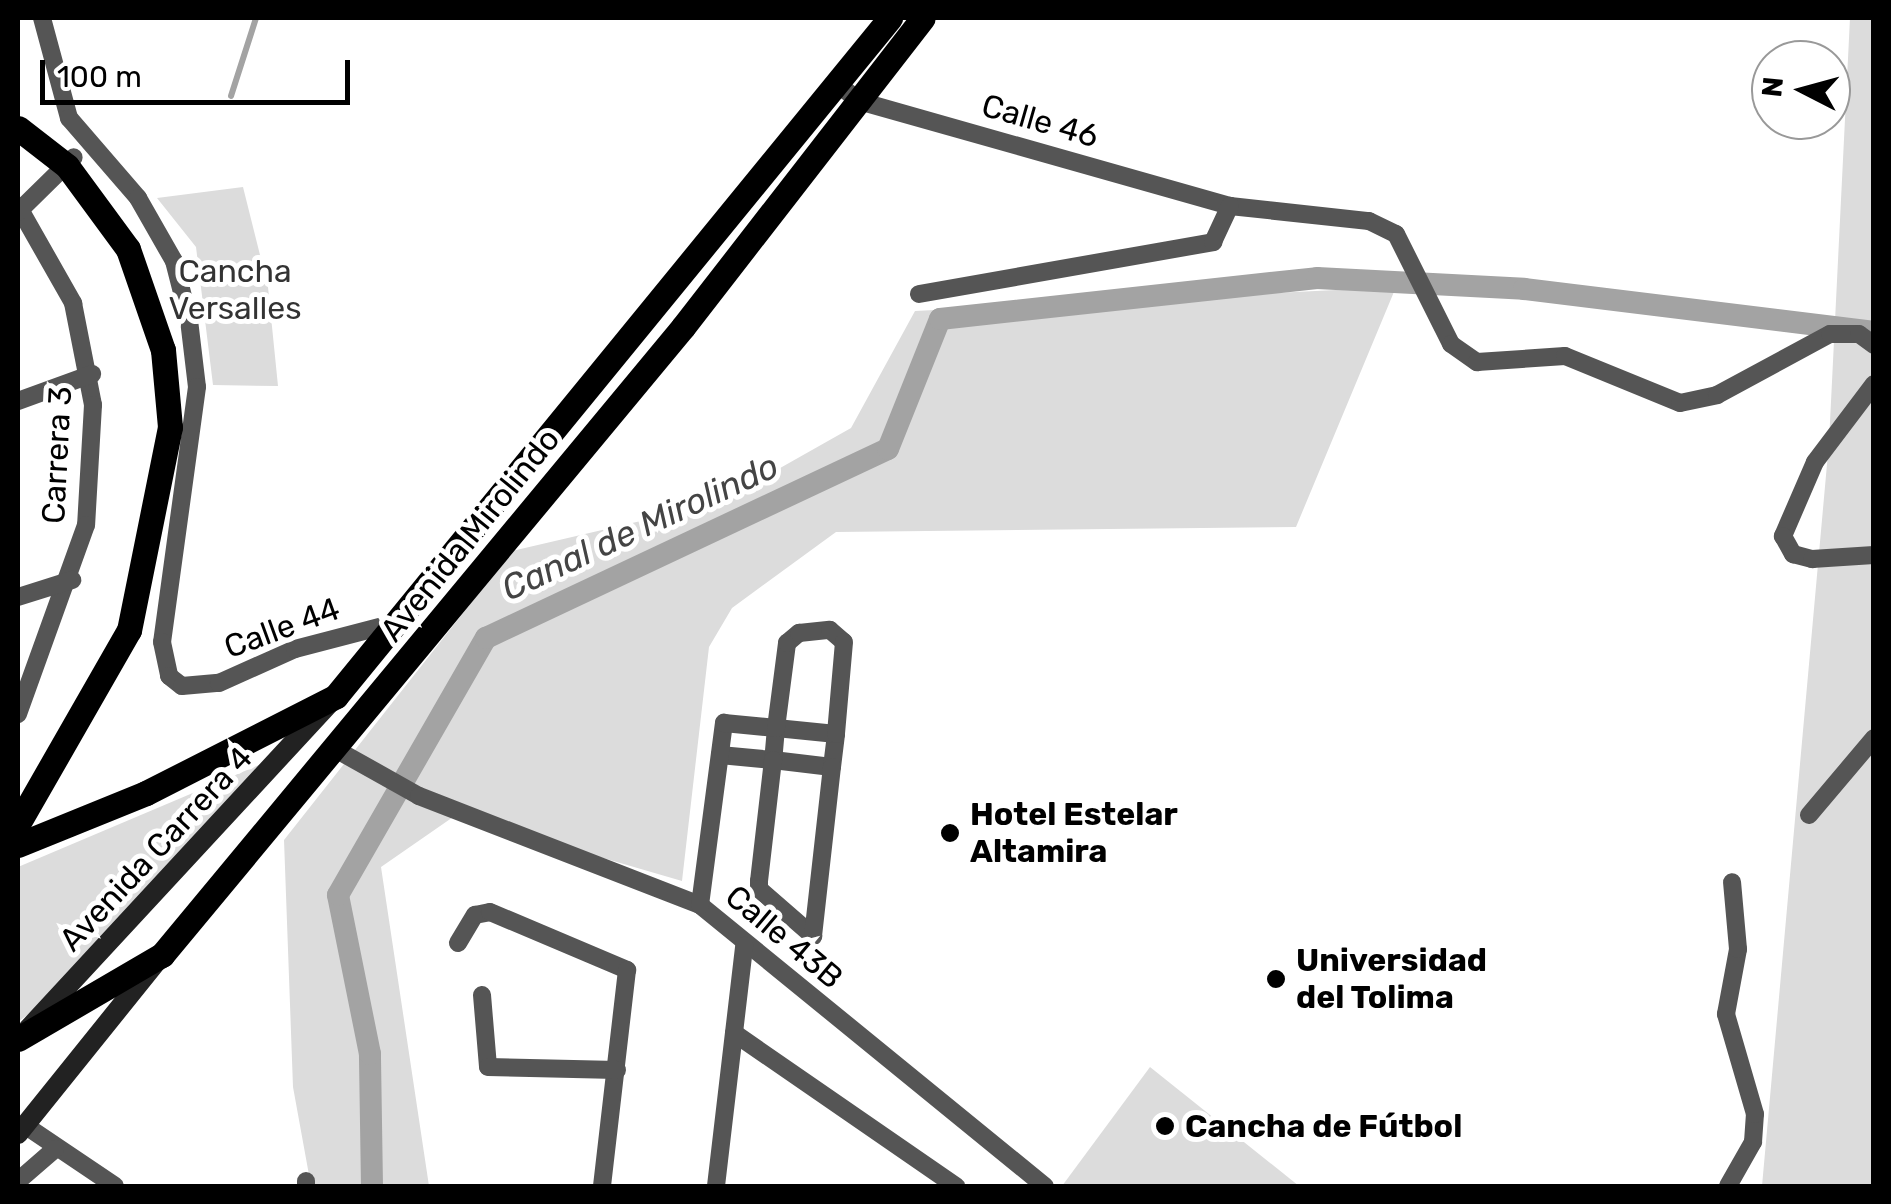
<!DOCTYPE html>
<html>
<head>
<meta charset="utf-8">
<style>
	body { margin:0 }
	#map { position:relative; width:1891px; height:1204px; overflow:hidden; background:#fff; font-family:Rubik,sans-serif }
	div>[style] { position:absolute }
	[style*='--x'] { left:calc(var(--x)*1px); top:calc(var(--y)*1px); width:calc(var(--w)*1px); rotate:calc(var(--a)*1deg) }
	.green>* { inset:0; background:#dcdcdc }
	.stream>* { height:6px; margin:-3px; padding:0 3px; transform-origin:3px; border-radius:3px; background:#a3a3a3 }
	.canal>* { height:22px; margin:-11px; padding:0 11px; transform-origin:11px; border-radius:11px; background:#a3a3a3 }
	.minor>* { height:18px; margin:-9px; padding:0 9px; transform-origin:9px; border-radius:9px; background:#555 }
	.secondary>* { height:20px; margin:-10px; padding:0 10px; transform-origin:10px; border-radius:10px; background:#222 }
	.primary>* { height:25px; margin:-12.5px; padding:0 12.5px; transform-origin:12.5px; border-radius:12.5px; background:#000 }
	.dots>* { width:28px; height:28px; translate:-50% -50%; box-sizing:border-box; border:5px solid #fff; border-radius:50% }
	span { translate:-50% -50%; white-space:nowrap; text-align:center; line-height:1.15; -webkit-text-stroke:10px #fff; paint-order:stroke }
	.street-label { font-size:32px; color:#000 }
	.park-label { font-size:32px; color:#333 }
	.poi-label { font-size:32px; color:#000; font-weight:700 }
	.left { translate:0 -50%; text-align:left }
	.water-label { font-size:35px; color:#444; font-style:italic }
	.frame { position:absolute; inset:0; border:20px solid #000; pointer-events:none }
	.north { position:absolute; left:1751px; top:40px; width:100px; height:100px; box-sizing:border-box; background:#fff; border:2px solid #999; border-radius:50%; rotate:276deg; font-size:28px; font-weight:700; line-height:40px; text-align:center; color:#000 }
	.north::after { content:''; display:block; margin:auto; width:35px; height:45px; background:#000; clip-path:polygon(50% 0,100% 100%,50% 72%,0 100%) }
	.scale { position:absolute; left:40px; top:60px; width:310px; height:45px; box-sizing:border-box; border:5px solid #000; border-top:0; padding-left:12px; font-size:30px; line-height:35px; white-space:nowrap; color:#000; -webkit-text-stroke:8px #fff; paint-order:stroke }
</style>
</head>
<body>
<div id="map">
	<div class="green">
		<i style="clip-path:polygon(1850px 18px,1873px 18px,1873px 1186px,1762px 1186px,1829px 442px)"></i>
		<i style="clip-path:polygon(243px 187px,268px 287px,278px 386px,213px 385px,196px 247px,157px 198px)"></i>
		<i style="clip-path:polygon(1396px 287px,1296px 527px,836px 532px,732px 608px,709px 647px,682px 881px,456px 815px,381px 867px,429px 1186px,311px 1186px,293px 1087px,284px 840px,512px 551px,718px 503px,851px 428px,915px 311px)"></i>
		<i style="clip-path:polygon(266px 762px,31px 1012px,18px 1022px,18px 867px)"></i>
		<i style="clip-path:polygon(1150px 1067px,1299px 1186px,1062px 1186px)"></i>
	</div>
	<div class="stream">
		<i style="--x:231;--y:96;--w:82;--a:-72.2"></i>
	</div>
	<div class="canal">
		<i style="--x:372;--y:1186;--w:132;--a:-90.9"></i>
		<i style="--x:370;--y:1054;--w:162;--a:-101.4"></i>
		<i style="--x:338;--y:895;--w:297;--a:-60.1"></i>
		<i style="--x:486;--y:638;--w:444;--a:-25.2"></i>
		<i style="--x:888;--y:449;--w:140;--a:-68.2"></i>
		<i style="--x:940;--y:319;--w:379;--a:-6.2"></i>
		<i style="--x:1317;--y:278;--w:207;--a:3"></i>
		<i style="--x:1524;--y:289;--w:353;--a:7"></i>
	</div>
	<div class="minor">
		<i style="--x:42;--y:18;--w:104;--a:74.9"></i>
		<i style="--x:69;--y:118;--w:106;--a:49.2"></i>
		<i style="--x:138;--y:198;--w:73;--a:60.3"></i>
		<i style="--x:174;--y:261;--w:61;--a:75.7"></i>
		<i style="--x:189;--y:320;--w:67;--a:83.2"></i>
		<i style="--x:197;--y:387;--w:257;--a:97.8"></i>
		<i style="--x:162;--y:642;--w:35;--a:78"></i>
		<i style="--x:169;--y:676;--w:16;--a:38"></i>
		<i style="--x:182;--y:686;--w:37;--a:-5"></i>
		<i style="--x:219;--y:683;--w:83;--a:-24.1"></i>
		<i style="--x:295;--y:649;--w:103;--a:-14.6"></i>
		<i style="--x:839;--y:85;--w:26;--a:39"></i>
		<i style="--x:859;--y:101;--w:386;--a:15.8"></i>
		<i style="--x:1230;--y:206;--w:140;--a:6.2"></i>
		<i style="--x:1369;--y:221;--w:30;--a:26"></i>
		<i style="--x:1396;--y:234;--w:123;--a:63.4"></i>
		<i style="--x:1451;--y:344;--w:32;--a:35"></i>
		<i style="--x:1477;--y:362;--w:88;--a:-3.9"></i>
		<i style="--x:1565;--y:356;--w:124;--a:22.2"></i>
		<i style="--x:1680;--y:403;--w:38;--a:-12"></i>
		<i style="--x:1717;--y:395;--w:128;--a:-28.4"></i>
		<i style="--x:1830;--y:334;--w:29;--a:0"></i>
		<i style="--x:1859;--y:334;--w:19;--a:36"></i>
		<i style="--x:18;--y:206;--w:112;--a:60.4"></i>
		<i style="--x:73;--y:303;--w:104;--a:78.9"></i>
		<i style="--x:93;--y:405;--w:120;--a:93.3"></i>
		<i style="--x:86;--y:525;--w:201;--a:109.8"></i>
		<i style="--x:18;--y:212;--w:78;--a:-44.5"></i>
		<i style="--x:919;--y:294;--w:299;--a:-10"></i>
		<i style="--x:1213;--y:242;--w:40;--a:-65"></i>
		<i style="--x:1874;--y:384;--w:98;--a:127.1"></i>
		<i style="--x:1815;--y:462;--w:81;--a:113.4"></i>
		<i style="--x:1783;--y:536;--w:21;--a:61"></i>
		<i style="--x:1793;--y:554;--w:20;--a:15"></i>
		<i style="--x:1812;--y:559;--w:62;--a:-3.7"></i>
		<i style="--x:18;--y:401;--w:79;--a:-20"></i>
		<i style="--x:18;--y:597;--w:57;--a:-17.5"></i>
		<i style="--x:337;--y:750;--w:94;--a:29.3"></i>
		<i style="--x:419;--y:796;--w:301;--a:21.2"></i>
		<i style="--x:700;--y:905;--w:445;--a:39.2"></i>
		<i style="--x:720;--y:755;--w:53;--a:5.4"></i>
		<i style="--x:773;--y:760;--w:59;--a:6.8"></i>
		<i style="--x:832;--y:767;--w:33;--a:-83"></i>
		<i style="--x:836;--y:734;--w:60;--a:-174.3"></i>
		<i style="--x:776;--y:728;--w:32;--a:95"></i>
		<i style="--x:773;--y:760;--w:122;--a:96.6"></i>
		<i style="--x:759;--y:881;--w:8;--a:90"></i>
		<i style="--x:759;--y:889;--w:72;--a:41"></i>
		<i style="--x:813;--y:936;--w:170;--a:-83.6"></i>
		<i style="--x:1809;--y:815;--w:101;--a:-49.8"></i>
		<i style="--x:700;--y:905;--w:184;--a:-82.5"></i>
		<i style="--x:724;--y:723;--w:52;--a:5.5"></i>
		<i style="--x:776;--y:728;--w:86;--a:-82.6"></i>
		<i style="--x:787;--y:643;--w:16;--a:-40"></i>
		<i style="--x:799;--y:633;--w:31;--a:-6"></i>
		<i style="--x:830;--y:630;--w:18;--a:41"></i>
		<i style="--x:844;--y:642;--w:92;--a:95"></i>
		<i style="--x:458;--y:943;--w:33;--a:-59"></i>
		<i style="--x:475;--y:915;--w:15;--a:-11"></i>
		<i style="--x:490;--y:912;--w:149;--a:22.9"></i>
		<i style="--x:627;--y:970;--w:217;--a:96.6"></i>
		<i style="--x:482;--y:995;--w:72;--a:85.2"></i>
		<i style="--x:488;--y:1067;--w:129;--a:1.3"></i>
		<i style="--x:734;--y:1033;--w:270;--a:34.6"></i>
		<i style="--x:26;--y:1126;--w:107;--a:34"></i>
		<i style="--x:18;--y:1181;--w:49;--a:-40.9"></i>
		<i style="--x:306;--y:1186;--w:5;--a:-90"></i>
		<i style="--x:716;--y:1186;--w:242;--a:-83.3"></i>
		<i style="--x:1728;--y:1186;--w:51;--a:-60.4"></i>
		<i style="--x:1753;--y:1142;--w:28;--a:-86"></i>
		<i style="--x:1755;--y:1114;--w:104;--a:-106.2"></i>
		<i style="--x:1726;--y:1014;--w:66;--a:-79.5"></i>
		<i style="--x:1738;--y:949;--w:67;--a:-95.1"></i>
	</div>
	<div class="secondary">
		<i style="--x:28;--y:1029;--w:446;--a:-47.2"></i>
		<i style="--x:18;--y:1134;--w:222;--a:-51.2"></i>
	</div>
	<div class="primary">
		<i style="--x:18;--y:128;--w:62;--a:37.8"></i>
		<i style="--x:67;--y:166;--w:103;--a:53.7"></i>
		<i style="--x:128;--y:249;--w:107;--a:70.9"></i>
		<i style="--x:163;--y:350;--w:77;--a:84.8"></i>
		<i style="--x:170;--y:427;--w:207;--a:101.4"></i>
		<i style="--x:129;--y:630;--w:224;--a:119.8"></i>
		<i style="--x:18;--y:845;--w:138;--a:-22.1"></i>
		<i style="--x:146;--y:793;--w:213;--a:-27"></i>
		<i style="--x:336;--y:696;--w:876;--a:-50.75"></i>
		<i style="--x:18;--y:1039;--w:167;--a:-30.3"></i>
		<i style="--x:162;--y:955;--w:816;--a:-50.32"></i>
		<i style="--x:683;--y:327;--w:391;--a:-52.2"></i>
	</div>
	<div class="dots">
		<i style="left:950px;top:833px;background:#000"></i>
		<i style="left:1276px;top:979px;background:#000"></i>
		<i style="left:1165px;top:1126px;background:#000"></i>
	</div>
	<div class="street-label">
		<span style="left:1040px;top:121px;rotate:16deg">Calle 46</span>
		<span style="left:57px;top:455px;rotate:-87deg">Carrera 3</span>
		<span style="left:470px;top:535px;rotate:-51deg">Avenida Mirolindo</span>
		<span style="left:282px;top:628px;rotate:-20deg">Calle 44</span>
		<span style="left:156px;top:849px;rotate:-47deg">Avenida Carrera 4</span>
		<span style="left:784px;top:937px;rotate:40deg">Calle 43B</span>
	</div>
	<div class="park-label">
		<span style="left:235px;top:290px">Cancha<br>Versalles</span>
	</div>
	<div class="poi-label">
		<span class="left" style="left:970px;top:833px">Hotel Estelar<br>Altamira</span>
		<span class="left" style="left:1296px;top:979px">Universidad<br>del Tolima</span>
		<span class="left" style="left:1185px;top:1126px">Cancha de Fútbol</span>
	</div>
	<div class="water-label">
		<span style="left:640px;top:527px;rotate:-25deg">Canal de Mirolindo</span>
	</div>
	<div class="frame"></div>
	<div class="north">N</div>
	<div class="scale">100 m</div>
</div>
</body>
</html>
